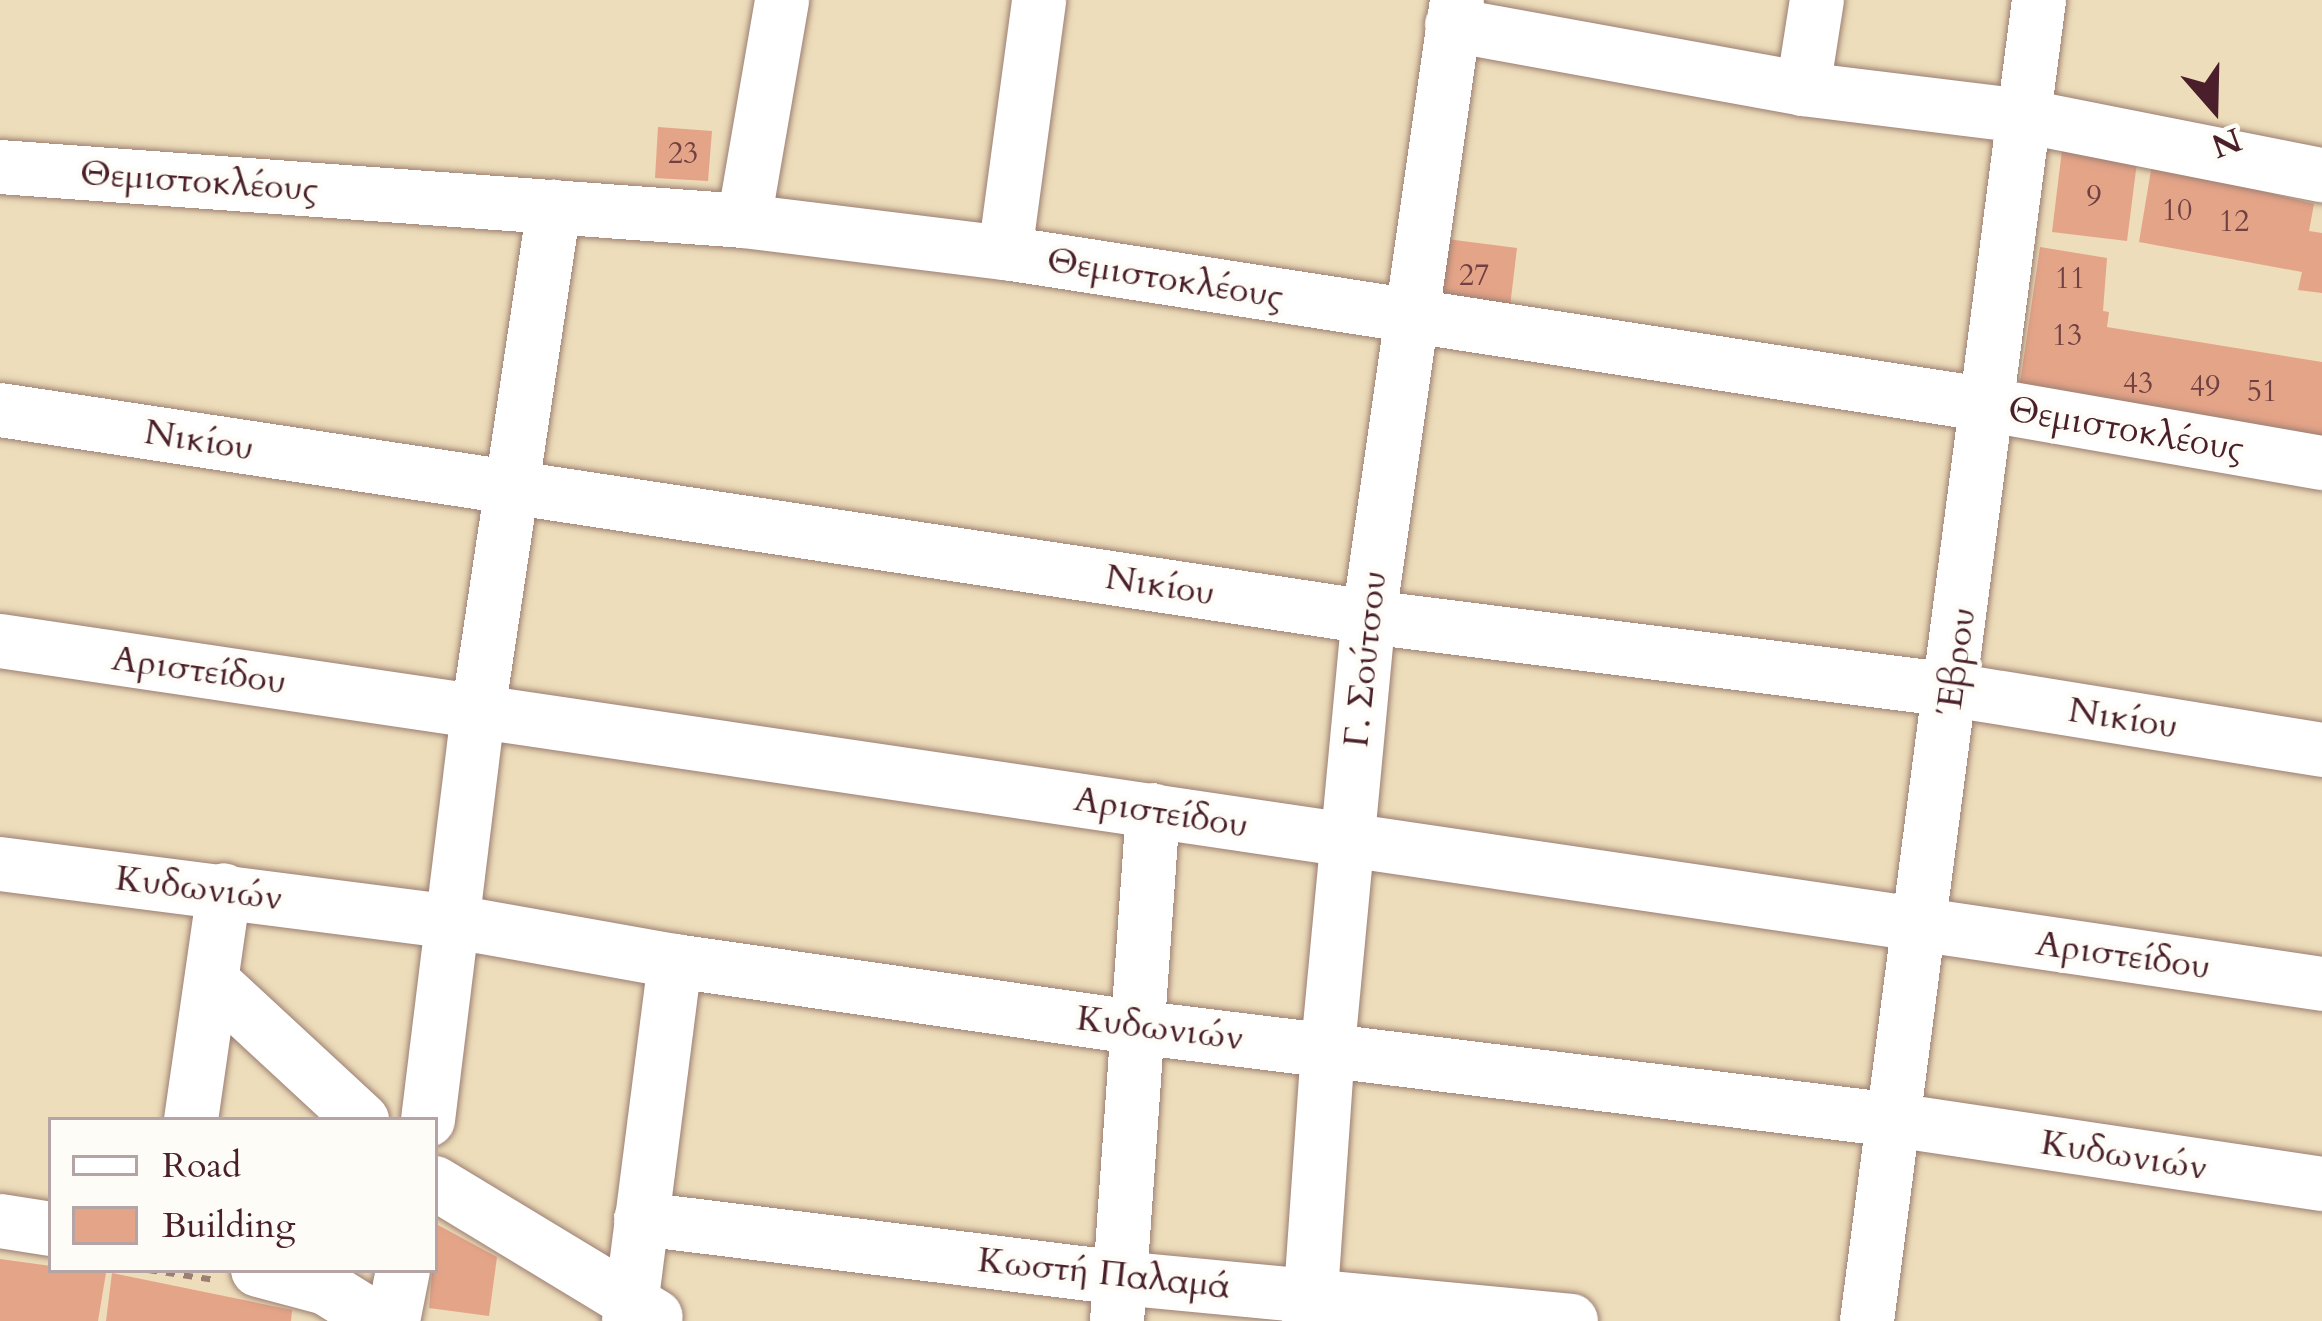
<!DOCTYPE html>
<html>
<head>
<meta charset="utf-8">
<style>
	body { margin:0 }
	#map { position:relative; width:2322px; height:1321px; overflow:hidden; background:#edddba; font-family:Cardo,serif }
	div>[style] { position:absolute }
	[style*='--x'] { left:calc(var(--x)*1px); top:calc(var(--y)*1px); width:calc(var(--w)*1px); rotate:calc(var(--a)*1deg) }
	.building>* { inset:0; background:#e4a488 }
	.path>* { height:6px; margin-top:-3px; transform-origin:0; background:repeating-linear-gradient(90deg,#9c7e72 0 9px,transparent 0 18px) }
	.roads { filter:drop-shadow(0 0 3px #9c7e72) drop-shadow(0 0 3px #9c7e72) }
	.minor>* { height:54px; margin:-27px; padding:0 27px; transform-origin:27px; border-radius:27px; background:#fff }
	span { translate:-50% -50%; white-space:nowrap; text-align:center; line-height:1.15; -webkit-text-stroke:9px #fdfcf7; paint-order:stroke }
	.number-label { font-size:30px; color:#704042 }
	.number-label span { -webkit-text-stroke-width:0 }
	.street-label { font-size:36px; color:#4a1f2b }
	.legend { position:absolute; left:48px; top:1117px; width:390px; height:156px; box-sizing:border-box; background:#fdfcf7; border:3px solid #b5a4a5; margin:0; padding:15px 21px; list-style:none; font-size:36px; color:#4a1f2b }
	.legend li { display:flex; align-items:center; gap:24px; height:60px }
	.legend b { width:60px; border:3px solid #b5a4a5 }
	.north { position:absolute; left:2154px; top:48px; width:120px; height:120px; -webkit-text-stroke:9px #fdfcf7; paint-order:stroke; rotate:160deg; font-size:33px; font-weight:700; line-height:48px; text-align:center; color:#4a1f2b }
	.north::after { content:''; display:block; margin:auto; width:42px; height:54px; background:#4a1f2b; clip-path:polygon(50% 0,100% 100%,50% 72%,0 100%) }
</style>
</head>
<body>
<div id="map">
	<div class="building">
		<i style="clip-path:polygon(658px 127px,712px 131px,708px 181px,655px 178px)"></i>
		<i style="clip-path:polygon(2062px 150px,2137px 162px,2127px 241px,2052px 232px)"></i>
		<i style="clip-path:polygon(2152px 164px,2314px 204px,2309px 231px,2322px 233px,2322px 293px,2298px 290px,2302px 272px,2139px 242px)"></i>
		<i style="clip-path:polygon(1439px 238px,1517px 248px,1509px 315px,1430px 304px)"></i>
		<i style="clip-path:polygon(2040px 247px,2107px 258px,2103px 311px,2109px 312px,2107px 327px,2322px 362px,2322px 444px,2018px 397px)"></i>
		<i style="clip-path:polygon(436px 1224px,497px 1257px,489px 1316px,429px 1308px)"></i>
		<i style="clip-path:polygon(0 1259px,51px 1266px,51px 1270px,106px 1273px,98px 1321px,0 1321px)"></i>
		<i style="clip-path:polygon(112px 1273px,292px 1310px,291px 1321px,106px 1321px)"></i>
	</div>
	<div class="path">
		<i style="--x:148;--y:1270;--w:68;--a:8.5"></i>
	</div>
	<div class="roads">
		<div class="minor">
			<i style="--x:1452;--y:25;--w:357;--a:10.3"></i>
			<i style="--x:1803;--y:89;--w:222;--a:7"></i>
			<i style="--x:2023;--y:116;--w:305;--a:11.2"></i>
			<i style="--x:1803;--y:89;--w:90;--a:-81.1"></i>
			<i style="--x:0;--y:167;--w:746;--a:4.15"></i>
			<i style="--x:744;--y:221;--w:263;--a:7"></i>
			<i style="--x:1005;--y:253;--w:996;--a:8.78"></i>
			<i style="--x:1989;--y:405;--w:338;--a:9.9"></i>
			<i style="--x:744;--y:221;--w:224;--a:-80.2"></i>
			<i style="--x:1005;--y:253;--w:255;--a:-82.3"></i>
			<i style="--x:0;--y:410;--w:1385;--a:8.6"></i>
			<i style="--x:1369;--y:617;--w:588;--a:7.14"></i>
			<i style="--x:1952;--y:690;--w:375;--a:9.2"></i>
			<i style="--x:0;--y:641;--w:2347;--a:8.4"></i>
			<i style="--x:0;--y:864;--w:459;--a:7.3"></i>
			<i style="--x:455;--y:922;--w:223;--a:10.1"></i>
			<i style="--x:675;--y:961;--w:465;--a:8.2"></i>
			<i style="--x:1135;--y:1027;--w:765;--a:6.99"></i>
			<i style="--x:1894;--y:1120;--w:433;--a:8.5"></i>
			<i style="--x:214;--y:983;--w:202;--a:42.8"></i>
			<i style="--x:191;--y:1120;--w:232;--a:-81.8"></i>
			<i style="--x:428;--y:1120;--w:411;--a:-83"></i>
			<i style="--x:478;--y:712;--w:511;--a:-81.44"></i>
			<i style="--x:435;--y:1183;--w:258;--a:31.2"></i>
			<i style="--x:641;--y:1219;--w:482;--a:7"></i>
			<i style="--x:1119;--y:1278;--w:454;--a:5.4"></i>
			<i style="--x:0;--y:1221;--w:52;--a:8.9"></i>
			<i style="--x:258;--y:1270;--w:70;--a:14.8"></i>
			<i style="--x:326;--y:1288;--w:62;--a:31.9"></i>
			<i style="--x:393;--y:1321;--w:52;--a:-78.9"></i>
			<i style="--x:629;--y:1321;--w:363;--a:-82.7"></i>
			<i style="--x:1117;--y:1321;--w:512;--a:-85.97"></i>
			<i style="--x:1309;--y:1321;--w:275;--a:-86"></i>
			<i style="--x:1328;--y:1047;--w:432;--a:-84.6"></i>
			<i style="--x:1369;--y:617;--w:623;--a:-81.88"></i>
			<i style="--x:1867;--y:1321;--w:1332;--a:-82.58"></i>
		</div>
	</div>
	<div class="number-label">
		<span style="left:683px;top:154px">23</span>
		<span style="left:2094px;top:197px">9</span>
		<span style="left:2177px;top:211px">10</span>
		<span style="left:2234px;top:222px">12</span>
		<span style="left:1474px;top:276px">27</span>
		<span style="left:2070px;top:279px">11</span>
		<span style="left:2067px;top:336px">13</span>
		<span style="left:2138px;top:384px">43</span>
		<span style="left:2205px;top:387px">49</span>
		<span style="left:2262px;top:392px">51</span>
	</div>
	<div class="street-label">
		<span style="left:199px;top:181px;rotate:4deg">Θεμιστοκλέους</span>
		<span style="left:1165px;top:278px;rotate:9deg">Θεμιστοκλέους</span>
		<span style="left:2126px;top:429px;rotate:10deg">Θεμιστοκλέους</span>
		<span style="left:199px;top:440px;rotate:9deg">Νικίου</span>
		<span style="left:1160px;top:585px;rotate:9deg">Νικίου</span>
		<span style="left:1365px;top:659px;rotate:-84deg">Γ. Σούτσου</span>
		<span style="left:1956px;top:661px;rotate:-82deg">Έβρου</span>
		<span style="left:199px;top:670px;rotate:8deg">Αριστείδου</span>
		<span style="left:2123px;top:718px;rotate:9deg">Νικίου</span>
		<span style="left:1161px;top:812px;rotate:9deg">Αριστείδου</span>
		<span style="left:199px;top:888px;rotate:7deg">Κυδωνιών</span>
		<span style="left:2123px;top:955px;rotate:8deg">Αριστείδου</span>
		<span style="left:1160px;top:1028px;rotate:7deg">Κυδωνιών</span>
		<span style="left:2124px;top:1155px;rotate:9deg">Κυδωνιών</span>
		<span style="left:1105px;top:1273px;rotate:6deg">Κωστή Παλαμά</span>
	</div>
	<ul class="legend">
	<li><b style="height:15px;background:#fff"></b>Road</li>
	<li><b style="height:33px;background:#e4a488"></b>Building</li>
	</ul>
	<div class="north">N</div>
</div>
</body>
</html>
